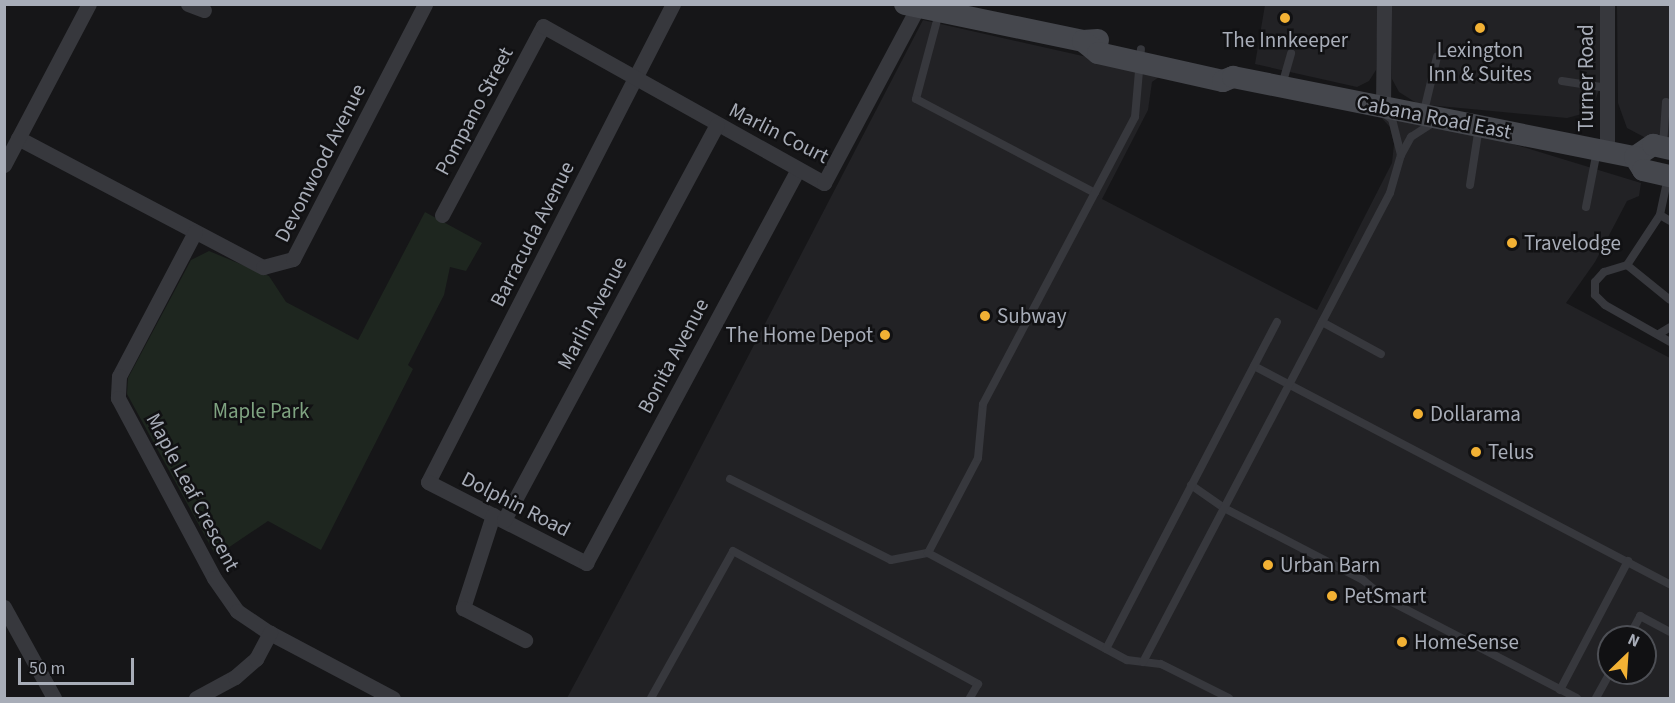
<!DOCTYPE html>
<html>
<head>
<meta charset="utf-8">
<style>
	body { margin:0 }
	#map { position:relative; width:1675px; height:703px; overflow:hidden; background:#161618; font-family:"Source Sans 3",sans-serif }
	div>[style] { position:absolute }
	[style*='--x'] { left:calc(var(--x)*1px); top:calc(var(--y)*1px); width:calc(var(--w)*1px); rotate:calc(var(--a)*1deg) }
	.built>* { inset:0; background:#222225 }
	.green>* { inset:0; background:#1e261f }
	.service>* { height:8px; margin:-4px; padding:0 4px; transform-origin:4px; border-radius:4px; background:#37383d }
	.minor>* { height:15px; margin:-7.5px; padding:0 7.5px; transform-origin:7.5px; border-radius:7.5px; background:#37383d }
	.secondary>* { height:22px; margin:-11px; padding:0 11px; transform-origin:11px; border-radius:11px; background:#45474d }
	.dots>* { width:16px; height:16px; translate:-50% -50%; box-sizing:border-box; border:3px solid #111113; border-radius:50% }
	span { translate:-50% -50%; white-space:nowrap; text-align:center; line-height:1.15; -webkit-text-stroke:5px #111113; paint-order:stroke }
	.poi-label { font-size:21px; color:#a8adb8 }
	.left { translate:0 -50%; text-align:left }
	.right { translate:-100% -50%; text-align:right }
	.street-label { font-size:21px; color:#a8adb8 }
	.park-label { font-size:21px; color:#7fa381 }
	.frame { position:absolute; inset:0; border:6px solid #a8adb8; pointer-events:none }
	.north { position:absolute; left:1597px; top:625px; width:60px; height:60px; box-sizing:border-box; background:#111113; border:2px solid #4d4f55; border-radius:50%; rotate:25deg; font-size:16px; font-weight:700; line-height:24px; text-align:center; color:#a8adb8 }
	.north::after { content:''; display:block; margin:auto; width:21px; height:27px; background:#f2b134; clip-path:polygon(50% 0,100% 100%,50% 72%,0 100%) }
	.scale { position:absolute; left:18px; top:658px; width:116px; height:27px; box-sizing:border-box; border:3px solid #a8adb8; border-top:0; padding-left:8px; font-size:18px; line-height:21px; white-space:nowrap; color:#a8adb8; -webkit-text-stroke:4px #111113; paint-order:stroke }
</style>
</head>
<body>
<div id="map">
	<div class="built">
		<i style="clip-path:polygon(1265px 5px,1378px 5px,1376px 70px,1369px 81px,1357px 87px,1255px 64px)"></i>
		<i style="clip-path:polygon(1392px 5px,1601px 5px,1600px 87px,1594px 104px,1582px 114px,1567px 118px,1418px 104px,1399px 92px,1392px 79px)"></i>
		<i style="clip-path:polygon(1617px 5px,1670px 5px,1670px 141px,1644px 137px,1627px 128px,1618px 103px)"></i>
		<i style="clip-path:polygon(evenodd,923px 20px,1163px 74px,1152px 82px,1148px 110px,1102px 199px,1317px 310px,1392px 163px,1394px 144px,1390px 127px,1376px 112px,1490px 137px,1641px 183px,1639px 196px,1627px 201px,1595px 262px,1566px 303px,1670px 358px,1670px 698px,567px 698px,677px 493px,923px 20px,1609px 637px,1645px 637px,1645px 673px,1609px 673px,1609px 637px)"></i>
	</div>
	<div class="green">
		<i style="clip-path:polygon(425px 212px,482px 243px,466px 271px,450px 267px,444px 295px,408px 365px,413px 369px,321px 550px,268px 521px,216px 556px,127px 394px,128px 378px,191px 260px,209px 251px,269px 276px,286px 302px,358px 340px)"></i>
	</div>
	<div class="service">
		<i style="--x:939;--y:13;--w:89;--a:105"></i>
		<i style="--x:916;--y:99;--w:202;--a:27.7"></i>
		<i style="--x:1562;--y:81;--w:46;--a:8.8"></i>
		<i style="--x:1282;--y:85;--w:33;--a:-74"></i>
		<i style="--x:1424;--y:111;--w:56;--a:-76.5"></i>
		<i style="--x:1386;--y:115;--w:7;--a:34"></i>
		<i style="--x:1392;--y:119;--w:37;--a:76"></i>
		<i style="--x:1663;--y:146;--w:44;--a:-86.1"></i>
		<i style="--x:1668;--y:177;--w:39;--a:102"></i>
		<i style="--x:1660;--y:215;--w:60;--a:123.4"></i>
		<i style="--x:1627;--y:265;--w:55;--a:39.1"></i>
		<i style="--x:1470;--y:185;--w:59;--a:-81.2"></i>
		<i style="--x:1586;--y:207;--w:57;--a:-78.9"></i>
		<i style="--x:1660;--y:215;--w:12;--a:31"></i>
		<i style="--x:1627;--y:265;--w:24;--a:163"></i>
		<i style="--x:1604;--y:272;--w:13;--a:132"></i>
		<i style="--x:1595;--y:282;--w:13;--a:90"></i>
		<i style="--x:1595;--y:295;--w:14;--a:45"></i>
		<i style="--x:1605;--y:305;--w:75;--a:29.6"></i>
		<i style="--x:1322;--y:322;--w:67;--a:28.5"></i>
		<i style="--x:1659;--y:334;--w:13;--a:-32"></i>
		<i style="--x:1254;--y:366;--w:470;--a:27.7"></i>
		<i style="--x:730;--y:479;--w:180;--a:26.7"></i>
		<i style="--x:891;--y:560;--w:38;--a:-11"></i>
		<i style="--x:928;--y:553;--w:107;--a:-62.2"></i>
		<i style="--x:978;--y:458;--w:54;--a:-84.7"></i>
		<i style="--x:983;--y:404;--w:325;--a:-62.1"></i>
		<i style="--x:1135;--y:117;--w:68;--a:-85"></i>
		<i style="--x:1191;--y:485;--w:40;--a:34.9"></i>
		<i style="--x:1224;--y:508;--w:157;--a:27.4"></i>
		<i style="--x:1363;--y:580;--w:30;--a:40"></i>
		<i style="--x:1386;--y:599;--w:215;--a:27.4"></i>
		<i style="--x:928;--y:553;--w:226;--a:28.3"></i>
		<i style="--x:1127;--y:660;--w:34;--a:7"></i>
		<i style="--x:1161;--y:664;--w:76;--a:26.6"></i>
		<i style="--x:1629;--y:637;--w:24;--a:-62"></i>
		<i style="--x:1640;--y:616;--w:34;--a:28"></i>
		<i style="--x:1106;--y:649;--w:369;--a:-62.4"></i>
		<i style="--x:1143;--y:662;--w:530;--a:-62.23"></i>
		<i style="--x:1390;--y:193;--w:40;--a:-74"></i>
		<i style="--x:1401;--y:155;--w:21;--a:-61"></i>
		<i style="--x:1411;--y:137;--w:24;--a:-33"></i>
		<i style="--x:1560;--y:690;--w:146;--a:-62.2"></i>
		<i style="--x:651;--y:698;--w:168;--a:-60.8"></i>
		<i style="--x:733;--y:551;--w:279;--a:28.5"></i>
		<i style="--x:978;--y:684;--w:16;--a:120"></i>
		<i style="--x:1596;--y:698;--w:29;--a:-61"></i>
	</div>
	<div class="minor">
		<i style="--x:188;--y:4;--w:17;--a:21"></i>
		<i style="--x:673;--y:4;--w:537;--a:117.14"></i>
		<i style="--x:428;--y:482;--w:178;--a:27.1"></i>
		<i style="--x:586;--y:563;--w:447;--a:-61.7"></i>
		<i style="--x:1383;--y:107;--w:103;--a:-89.4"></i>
		<i style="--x:18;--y:138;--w:277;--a:27.8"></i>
		<i style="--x:263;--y:267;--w:31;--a:-15"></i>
		<i style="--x:293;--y:259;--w:287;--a:-62.6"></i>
		<i style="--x:1607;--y:152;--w:148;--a:-90"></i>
		<i style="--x:4;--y:165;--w:182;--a:-62.2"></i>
		<i style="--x:442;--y:215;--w:214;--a:-61.9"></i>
		<i style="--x:543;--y:26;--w:322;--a:29.2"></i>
		<i style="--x:824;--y:183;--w:200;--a:-61.9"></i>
		<i style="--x:195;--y:232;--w:163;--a:117.8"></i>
		<i style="--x:119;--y:376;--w:22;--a:93"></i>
		<i style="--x:118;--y:398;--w:204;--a:61.9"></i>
		<i style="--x:214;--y:578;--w:40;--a:55.1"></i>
		<i style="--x:237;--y:611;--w:40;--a:34"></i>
		<i style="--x:270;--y:633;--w:139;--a:27.9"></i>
		<i style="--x:493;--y:515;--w:98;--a:107.9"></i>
		<i style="--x:463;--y:608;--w:70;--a:27.3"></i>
		<i style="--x:504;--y:520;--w:449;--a:-61.7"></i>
		<i style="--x:4;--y:607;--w:104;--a:61.2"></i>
		<i style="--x:196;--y:698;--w:44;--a:-28.3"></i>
		<i style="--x:235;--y:677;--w:28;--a:-41"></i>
		<i style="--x:256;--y:659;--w:30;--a:-62"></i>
	</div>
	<div class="secondary">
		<i style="--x:905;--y:4;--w:182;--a:11.7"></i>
		<i style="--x:1083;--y:41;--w:15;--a:-4"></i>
		<i style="--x:1083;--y:41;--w:19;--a:39"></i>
		<i style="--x:1098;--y:53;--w:128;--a:12.6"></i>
		<i style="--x:1223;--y:81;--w:11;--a:-22"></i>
		<i style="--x:1233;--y:77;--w:410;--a:11.3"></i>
		<i style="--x:1635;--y:157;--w:22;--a:-34"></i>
		<i style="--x:1653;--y:145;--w:17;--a:13"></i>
		<i style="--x:1635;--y:157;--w:15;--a:58"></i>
		<i style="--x:1643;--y:170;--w:28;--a:13"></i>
	</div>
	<div class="dots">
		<i style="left:1285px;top:18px;background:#f2b134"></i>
		<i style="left:1480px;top:28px;background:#f2b134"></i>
		<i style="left:1512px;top:243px;background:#f2b134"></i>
		<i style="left:985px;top:316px;background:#f2b134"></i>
		<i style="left:885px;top:335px;background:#f2b134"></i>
		<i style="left:1418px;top:414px;background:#f2b134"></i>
		<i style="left:1476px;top:452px;background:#f2b134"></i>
		<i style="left:1268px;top:565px;background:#f2b134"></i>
		<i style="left:1332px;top:596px;background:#f2b134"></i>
		<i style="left:1402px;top:642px;background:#f2b134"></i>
	</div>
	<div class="poi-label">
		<span style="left:1285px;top:40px">The Innkeeper</span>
		<span style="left:1480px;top:62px">Lexington<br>Inn &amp; Suites</span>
		<span class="left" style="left:1524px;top:243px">Travelodge</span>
		<span class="left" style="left:997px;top:316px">Subway</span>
		<span class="right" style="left:873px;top:335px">The Home Depot</span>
		<span class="left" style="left:1430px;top:414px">Dollarama</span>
		<span class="left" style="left:1488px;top:452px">Telus</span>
		<span class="left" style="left:1280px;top:565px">Urban Barn</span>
		<span class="left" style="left:1344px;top:596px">PetSmart</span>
		<span class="left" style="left:1414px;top:642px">HomeSense</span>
	</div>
	<div class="street-label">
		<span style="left:1586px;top:78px;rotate:-90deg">Turner Road</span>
		<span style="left:474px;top:111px;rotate:-62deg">Pompano Street</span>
		<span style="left:1434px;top:117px;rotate:11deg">Cabana Road East</span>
		<span style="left:779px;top:133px;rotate:27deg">Marlin Court</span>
		<span style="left:320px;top:163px;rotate:-63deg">Devonwood Avenue</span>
		<span style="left:532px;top:234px;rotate:-63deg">Barracuda Avenue</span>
		<span style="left:592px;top:313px;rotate:-62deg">Marlin Avenue</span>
		<span style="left:673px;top:356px;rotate:-62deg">Bonita Avenue</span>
		<span style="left:193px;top:492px;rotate:62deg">Maple Leaf Crescent</span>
		<span style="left:516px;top:504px;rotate:27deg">Dolphin Road</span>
	</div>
	<div class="park-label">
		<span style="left:261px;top:411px">Maple Park</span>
	</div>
	<div class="frame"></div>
	<div class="north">N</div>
	<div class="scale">50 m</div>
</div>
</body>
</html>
